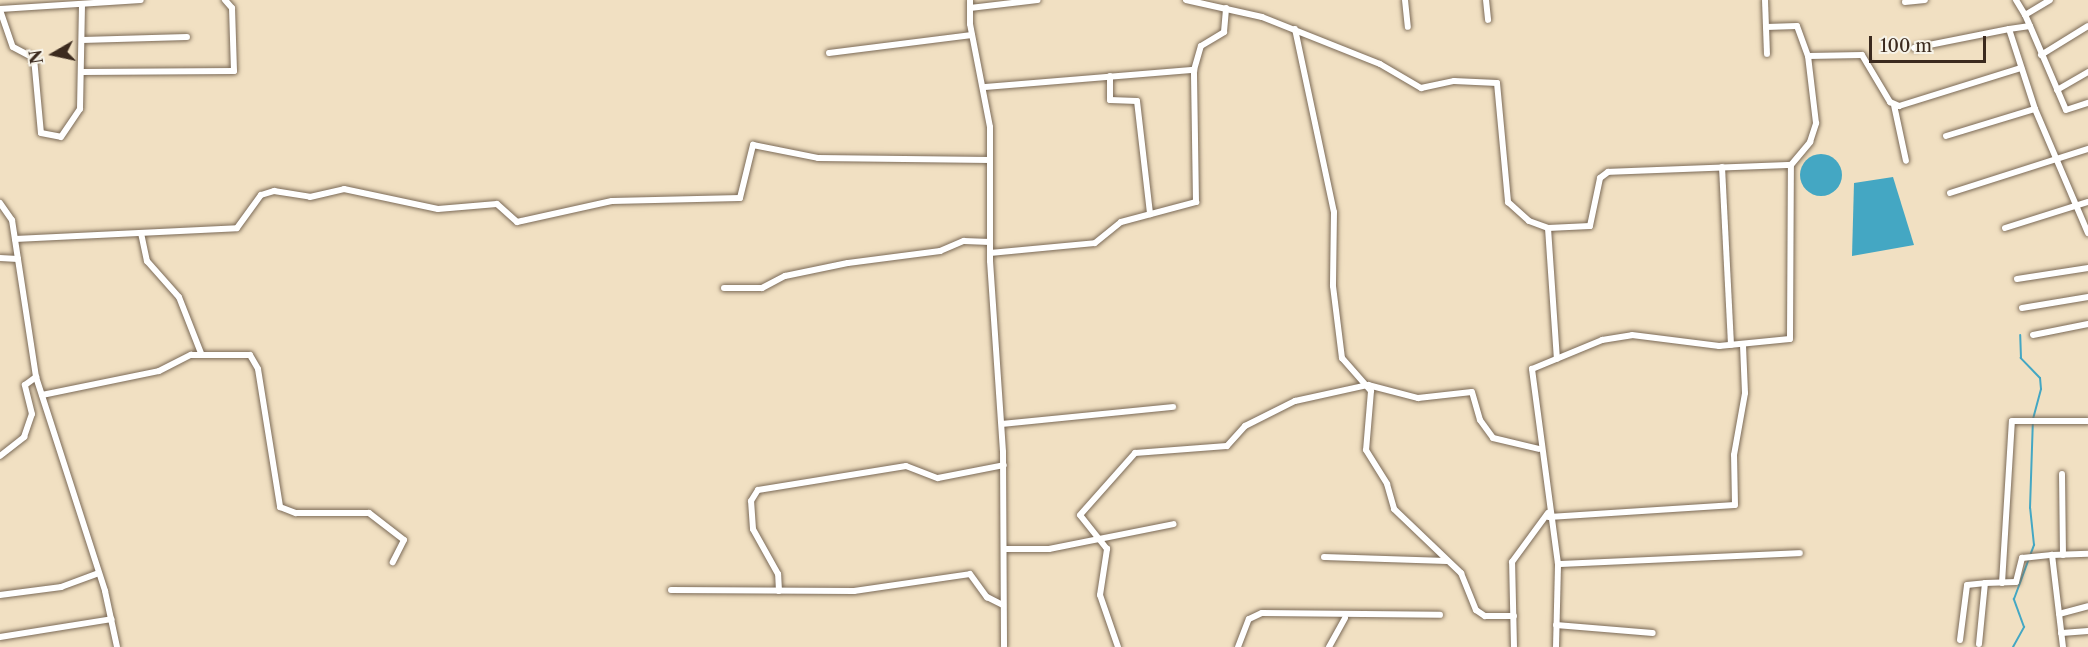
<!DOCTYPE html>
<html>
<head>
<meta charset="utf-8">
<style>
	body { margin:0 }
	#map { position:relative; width:2088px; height:647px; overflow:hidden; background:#f1e0c2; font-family:"Libre Caslon Text",serif }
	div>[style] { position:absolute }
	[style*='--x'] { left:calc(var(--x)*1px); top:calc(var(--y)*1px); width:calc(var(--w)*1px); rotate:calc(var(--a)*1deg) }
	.water>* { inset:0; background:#44a7c3 }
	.round { border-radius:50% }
	.stream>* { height:2px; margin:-1px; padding:0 1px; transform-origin:1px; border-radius:1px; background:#44a7c3 }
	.roads { filter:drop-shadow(0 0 2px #7b6a57) drop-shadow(0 0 2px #7b6a57) }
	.minor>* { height:6px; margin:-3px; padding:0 3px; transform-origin:3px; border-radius:3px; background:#fff }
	span { translate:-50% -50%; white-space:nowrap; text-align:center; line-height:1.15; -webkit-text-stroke:4.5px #f7f3e8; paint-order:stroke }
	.north { position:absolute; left:24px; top:24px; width:60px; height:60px; -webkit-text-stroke:4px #f7f3e8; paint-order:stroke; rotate:261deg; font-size:16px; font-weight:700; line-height:24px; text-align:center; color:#3b2a1e }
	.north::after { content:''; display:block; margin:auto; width:21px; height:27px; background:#3b2a1e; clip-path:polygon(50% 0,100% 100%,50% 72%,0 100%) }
	.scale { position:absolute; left:1869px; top:36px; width:117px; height:27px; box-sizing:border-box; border:3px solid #3b2a1e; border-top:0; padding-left:8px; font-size:18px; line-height:21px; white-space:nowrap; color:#3b2a1e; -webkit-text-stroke:4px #f7f3e8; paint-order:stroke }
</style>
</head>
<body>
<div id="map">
	<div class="water">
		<i class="round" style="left:1800px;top:154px;width:42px;height:42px"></i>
		<i style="clip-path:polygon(1893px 177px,1914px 245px,1852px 256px,1854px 183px)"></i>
	</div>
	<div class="stream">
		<i style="--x:2013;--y:647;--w:23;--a:-61"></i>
		<i style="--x:2024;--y:627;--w:30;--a:-110"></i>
		<i style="--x:2014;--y:599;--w:58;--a:-69.7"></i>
		<i style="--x:2034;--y:545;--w:37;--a:-96"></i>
		<i style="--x:2030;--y:508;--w:89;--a:-88.1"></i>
		<i style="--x:2033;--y:419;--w:31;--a:-75"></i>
		<i style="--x:2041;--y:389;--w:11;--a:-95"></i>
		<i style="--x:2040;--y:378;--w:28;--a:-134"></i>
		<i style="--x:2021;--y:358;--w:23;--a:-92"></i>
	</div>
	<div class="roads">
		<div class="minor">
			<i style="--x:970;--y:0;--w:24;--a:90"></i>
			<i style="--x:970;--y:24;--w:105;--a:79"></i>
			<i style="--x:990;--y:127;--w:134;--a:90"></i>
			<i style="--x:990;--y:261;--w:191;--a:86.1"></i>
			<i style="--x:1003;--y:452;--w:195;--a:89.7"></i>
			<i style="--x:1186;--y:0;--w:78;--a:12.6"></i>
			<i style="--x:1262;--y:17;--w:127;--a:21.7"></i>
			<i style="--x:1380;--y:64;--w:48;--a:30.3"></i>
			<i style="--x:1421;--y:88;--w:34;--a:-12"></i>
			<i style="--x:1454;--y:81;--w:43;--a:2.7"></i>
			<i style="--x:1497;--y:83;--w:120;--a:84.7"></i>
			<i style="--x:1508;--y:202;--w:28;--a:42"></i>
			<i style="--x:1529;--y:221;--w:20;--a:20"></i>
			<i style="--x:1548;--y:228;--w:131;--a:86.1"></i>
			<i style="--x:1405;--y:0;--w:27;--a:84"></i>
			<i style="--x:1486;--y:0;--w:20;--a:84"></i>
			<i style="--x:1765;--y:0;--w:54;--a:87.9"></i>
			<i style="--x:2016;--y:0;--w:17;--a:59"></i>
			<i style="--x:1905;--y:2;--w:20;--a:-6"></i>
			<i style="--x:970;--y:8;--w:68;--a:-6.7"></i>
			<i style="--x:0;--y:9;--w:141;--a:-3.7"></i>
			<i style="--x:0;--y:10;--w:39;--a:71"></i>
			<i style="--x:13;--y:47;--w:24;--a:28"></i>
			<i style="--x:34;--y:58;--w:75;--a:84.7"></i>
			<i style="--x:41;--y:133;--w:20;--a:11"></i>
			<i style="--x:61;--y:137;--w:34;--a:-56"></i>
			<i style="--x:80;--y:109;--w:103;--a:-88.9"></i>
			<i style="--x:2030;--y:26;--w:12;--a:-114"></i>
			<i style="--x:2025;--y:15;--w:29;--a:-31"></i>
			<i style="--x:1766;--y:27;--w:31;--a:-2"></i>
			<i style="--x:1797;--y:26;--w:32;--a:70"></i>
			<i style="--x:1295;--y:29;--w:187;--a:78"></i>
			<i style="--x:1334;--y:212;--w:74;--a:90.8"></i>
			<i style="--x:1333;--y:286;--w:73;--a:82.9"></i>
			<i style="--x:1342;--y:358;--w:44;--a:48.7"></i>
			<i style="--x:1371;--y:391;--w:59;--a:94.8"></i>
			<i style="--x:1366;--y:450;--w:40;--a:58"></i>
			<i style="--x:1387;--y:484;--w:26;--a:74"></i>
			<i style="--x:1394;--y:509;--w:93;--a:43.7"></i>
			<i style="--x:1461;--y:573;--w:40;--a:68"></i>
			<i style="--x:1476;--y:610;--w:11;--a:34"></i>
			<i style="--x:1485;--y:616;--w:29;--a:0"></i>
			<i style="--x:82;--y:40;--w:105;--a:-1.6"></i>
			<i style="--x:1914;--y:48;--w:97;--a:-11.3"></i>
			<i style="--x:829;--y:53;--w:144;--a:-7.2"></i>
			<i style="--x:2041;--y:55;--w:55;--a:-31.7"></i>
			<i style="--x:81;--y:72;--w:153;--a:-0.4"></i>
			<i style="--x:234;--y:71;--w:63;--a:-91.8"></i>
			<i style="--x:232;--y:8;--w:11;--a:-131"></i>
			<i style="--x:1110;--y:76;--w:24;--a:90"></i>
			<i style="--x:1110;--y:100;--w:27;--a:2"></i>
			<i style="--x:1137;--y:101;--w:114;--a:83.4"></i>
			<i style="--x:985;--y:87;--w:210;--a:-4.7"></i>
			<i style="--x:2057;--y:90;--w:36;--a:-30"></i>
			<i style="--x:1894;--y:105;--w:57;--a:77.9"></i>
			<i style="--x:2035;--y:109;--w:84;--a:-108"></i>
			<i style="--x:2009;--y:29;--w:21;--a:-8"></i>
			<i style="--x:2030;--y:26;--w:91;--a:66.8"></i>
			<i style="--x:2066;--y:110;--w:23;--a:-18"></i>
			<i style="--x:1946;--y:136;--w:93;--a:-16.9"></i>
			<i style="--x:2035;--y:109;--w:135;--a:66.9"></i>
			<i style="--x:1722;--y:167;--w:178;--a:87.1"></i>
			<i style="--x:1950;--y:193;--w:145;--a:-17.7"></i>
			<i style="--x:0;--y:203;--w:21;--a:55"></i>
			<i style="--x:12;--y:220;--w:159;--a:81.3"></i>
			<i style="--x:36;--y:377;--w:225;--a:72.1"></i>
			<i style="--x:105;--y:591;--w:57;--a:77.9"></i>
			<i style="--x:1548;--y:228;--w:42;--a:-2.7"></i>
			<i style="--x:1590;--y:226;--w:49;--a:-78.2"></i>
			<i style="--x:1600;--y:178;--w:10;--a:-37"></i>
			<i style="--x:1608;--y:172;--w:183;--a:-2.2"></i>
			<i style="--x:2005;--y:228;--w:87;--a:-17.4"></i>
			<i style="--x:141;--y:233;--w:29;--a:78"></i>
			<i style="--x:147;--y:261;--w:48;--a:48.4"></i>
			<i style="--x:179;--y:297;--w:60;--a:68.6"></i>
			<i style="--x:15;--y:239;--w:222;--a:-2.8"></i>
			<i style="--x:237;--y:228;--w:41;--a:-54"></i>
			<i style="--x:261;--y:195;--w:14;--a:-17"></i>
			<i style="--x:274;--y:191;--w:36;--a:9"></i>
			<i style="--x:310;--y:197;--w:35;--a:-13"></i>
			<i style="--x:344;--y:189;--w:96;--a:12"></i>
			<i style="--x:438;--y:209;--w:59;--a:-4.8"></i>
			<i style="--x:497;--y:204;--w:27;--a:42"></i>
			<i style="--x:517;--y:222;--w:97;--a:-12.5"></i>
			<i style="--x:612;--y:201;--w:128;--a:-1.3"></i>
			<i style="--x:740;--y:198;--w:55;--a:-76.2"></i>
			<i style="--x:753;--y:145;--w:66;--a:11.3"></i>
			<i style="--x:818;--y:158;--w:172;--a:0.7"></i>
			<i style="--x:990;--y:253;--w:105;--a:-5.4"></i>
			<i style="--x:1095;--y:243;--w:33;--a:-39"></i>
			<i style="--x:1121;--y:222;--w:78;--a:-14.9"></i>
			<i style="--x:1196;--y:202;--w:132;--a:-90.9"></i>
			<i style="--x:1194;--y:70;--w:25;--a:-74"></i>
			<i style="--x:1201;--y:46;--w:27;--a:-31"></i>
			<i style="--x:1224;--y:32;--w:24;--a:-85"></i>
			<i style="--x:0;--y:258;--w:18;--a:3"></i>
			<i style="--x:2017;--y:279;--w:72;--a:-8.8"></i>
			<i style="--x:724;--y:288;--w:38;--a:0"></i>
			<i style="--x:762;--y:288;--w:26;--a:-28"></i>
			<i style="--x:785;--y:276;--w:64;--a:-11.7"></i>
			<i style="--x:848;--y:263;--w:93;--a:-7.4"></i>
			<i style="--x:940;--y:251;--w:26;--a:-23"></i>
			<i style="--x:964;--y:241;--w:26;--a:2"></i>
			<i style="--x:2022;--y:308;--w:67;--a:-9.5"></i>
			<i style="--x:2033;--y:335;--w:56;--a:-11.3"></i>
			<i style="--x:42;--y:395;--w:119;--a:-11.6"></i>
			<i style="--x:159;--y:371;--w:36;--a:-27"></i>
			<i style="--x:191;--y:355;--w:59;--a:0"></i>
			<i style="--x:250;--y:355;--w:16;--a:60"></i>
			<i style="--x:258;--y:369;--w:140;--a:80.9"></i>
			<i style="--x:280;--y:507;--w:17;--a:21"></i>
			<i style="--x:296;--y:513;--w:73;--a:0"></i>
			<i style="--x:369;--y:513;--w:44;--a:37.6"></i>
			<i style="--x:404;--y:540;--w:25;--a:117"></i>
			<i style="--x:1002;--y:424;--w:172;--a:-5.7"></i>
			<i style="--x:0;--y:456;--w:31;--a:-38"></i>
			<i style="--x:24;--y:437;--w:24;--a:-71"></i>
			<i style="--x:32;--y:414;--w:30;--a:-104"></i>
			<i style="--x:25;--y:385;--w:14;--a:-36"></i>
			<i style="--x:2062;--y:474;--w:81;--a:89.3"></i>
			<i style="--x:1549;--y:517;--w:186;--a:-3.7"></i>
			<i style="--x:1735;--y:505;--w:50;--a:-91.1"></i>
			<i style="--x:1734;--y:455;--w:63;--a:-79.9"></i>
			<i style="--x:1745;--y:393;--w:48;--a:-92.4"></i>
			<i style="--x:1004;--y:549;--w:45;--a:0"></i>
			<i style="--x:1049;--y:549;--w:127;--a:-11.3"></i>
			<i style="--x:1324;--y:557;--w:123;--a:1.9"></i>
			<i style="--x:1558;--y:564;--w:242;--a:-2.6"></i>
			<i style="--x:2002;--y:583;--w:162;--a:-86.5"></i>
			<i style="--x:2012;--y:421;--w:76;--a:0"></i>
			<i style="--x:671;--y:590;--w:183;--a:0.3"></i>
			<i style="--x:854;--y:591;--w:117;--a:-8.3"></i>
			<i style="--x:970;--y:574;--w:29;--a:54"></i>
			<i style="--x:987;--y:597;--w:18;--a:27"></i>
			<i style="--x:779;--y:591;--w:17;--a:-93"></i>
			<i style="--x:778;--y:574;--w:51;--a:-119.1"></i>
			<i style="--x:753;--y:529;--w:28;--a:-94"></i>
			<i style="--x:751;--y:501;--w:13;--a:-58"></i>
			<i style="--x:758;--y:490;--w:150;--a:-9.2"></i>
			<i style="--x:906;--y:466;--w:34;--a:21"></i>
			<i style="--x:938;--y:478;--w:67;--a:-11.1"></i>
			<i style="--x:0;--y:595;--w:62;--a:-7.5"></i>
			<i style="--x:61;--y:587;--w:40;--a:-20.2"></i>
			<i style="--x:2059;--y:614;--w:30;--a:-15"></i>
			<i style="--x:1556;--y:625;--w:97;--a:4.7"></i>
			<i style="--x:2061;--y:633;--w:27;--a:-4"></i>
			<i style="--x:0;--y:637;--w:113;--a:-9.1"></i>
			<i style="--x:1960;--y:640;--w:55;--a:-82.7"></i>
			<i style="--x:1967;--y:585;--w:18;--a:-6"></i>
			<i style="--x:1979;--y:644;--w:61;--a:-84.4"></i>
			<i style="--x:1985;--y:583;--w:31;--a:-2"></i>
			<i style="--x:2016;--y:582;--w:25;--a:-76"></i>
			<i style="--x:2022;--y:558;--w:30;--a:-6"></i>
			<i style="--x:1118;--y:647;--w:55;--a:-109.1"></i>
			<i style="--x:1100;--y:595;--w:47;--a:-81.3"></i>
			<i style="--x:1107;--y:549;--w:43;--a:-128.5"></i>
			<i style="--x:1080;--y:515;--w:83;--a:-48.4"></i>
			<i style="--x:1135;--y:453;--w:92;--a:-4.4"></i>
			<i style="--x:1227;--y:446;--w:27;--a:-48"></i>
			<i style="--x:1245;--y:426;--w:56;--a:-26.6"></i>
			<i style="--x:1295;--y:401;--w:75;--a:-12.4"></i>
			<i style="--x:1368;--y:385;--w:52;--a:14.6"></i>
			<i style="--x:1418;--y:398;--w:54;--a:-6.3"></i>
			<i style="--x:1472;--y:392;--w:29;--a:74"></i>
			<i style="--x:1480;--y:420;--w:22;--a:54"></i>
			<i style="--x:1493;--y:438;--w:47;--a:13.4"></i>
			<i style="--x:1238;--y:647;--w:30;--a:-69"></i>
			<i style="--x:1249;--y:619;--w:14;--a:-25"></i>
			<i style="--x:1262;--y:613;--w:178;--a:0.6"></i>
			<i style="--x:1329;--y:647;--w:33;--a:-61"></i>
			<i style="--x:1514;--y:647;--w:85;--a:-91.3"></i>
			<i style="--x:1512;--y:562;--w:61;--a:-53.7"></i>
			<i style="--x:1556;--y:647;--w:83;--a:-88.6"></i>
			<i style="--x:1558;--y:564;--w:197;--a:-97.6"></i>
			<i style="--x:1532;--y:369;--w:76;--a:-22.5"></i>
			<i style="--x:1602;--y:340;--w:30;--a:-9"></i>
			<i style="--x:1632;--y:335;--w:88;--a:7.2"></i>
			<i style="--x:1719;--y:346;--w:71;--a:-5.6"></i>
			<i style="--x:1790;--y:339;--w:174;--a:-89.7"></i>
			<i style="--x:1791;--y:165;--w:30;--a:-50"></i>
			<i style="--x:1810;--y:142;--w:20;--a:-72"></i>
			<i style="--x:1816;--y:123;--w:67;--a:-96.8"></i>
			<i style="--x:1808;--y:56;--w:54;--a:-1.1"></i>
			<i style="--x:1862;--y:55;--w:55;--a:59.2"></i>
			<i style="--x:1890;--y:102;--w:10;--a:24"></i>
			<i style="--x:1899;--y:106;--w:128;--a:-17.3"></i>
			<i style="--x:2063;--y:647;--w:93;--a:-96.8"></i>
			<i style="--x:2052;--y:555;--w:36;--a:-2"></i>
		</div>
	</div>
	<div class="north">N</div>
	<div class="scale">100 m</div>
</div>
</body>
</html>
